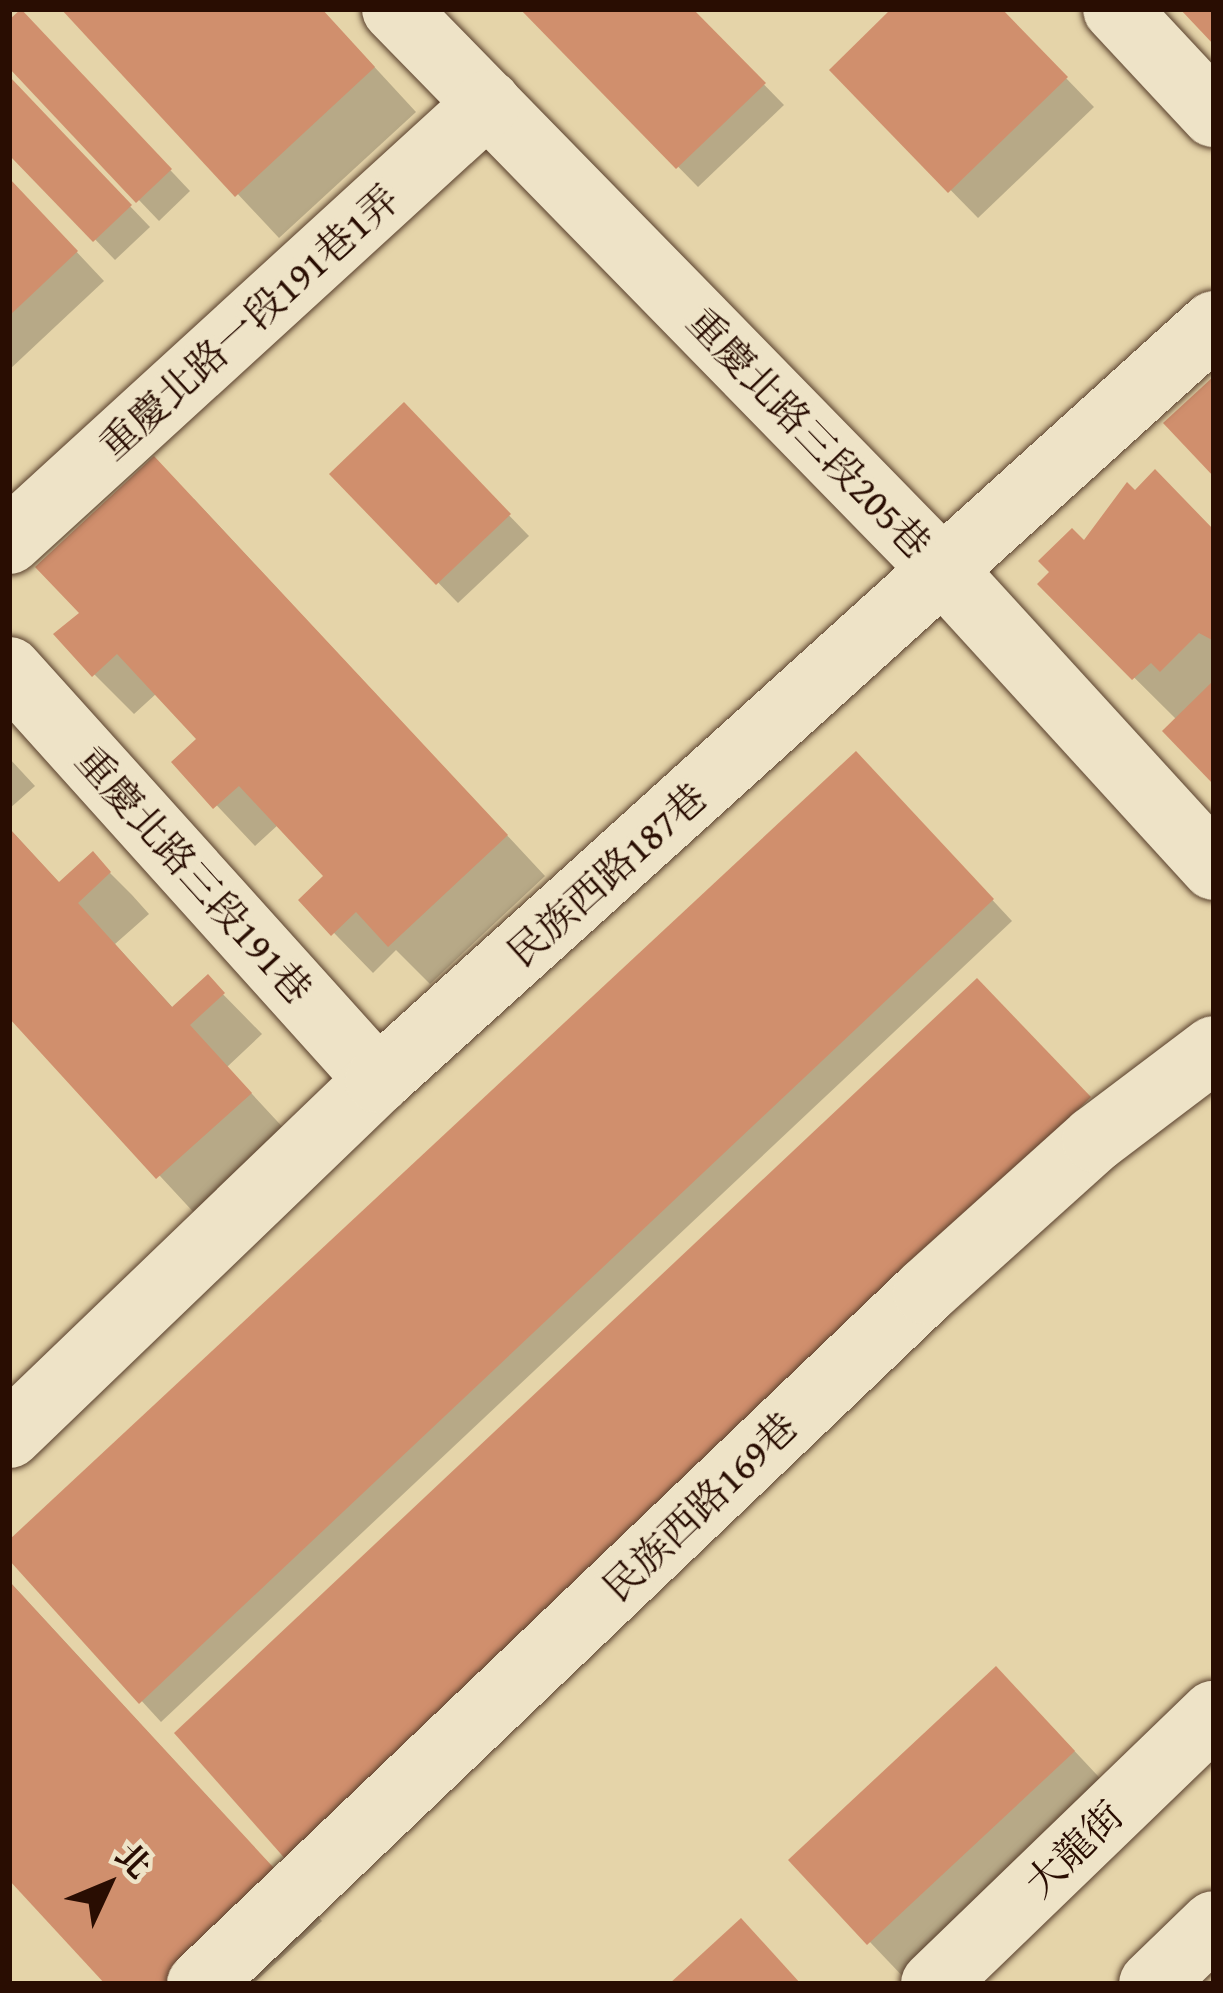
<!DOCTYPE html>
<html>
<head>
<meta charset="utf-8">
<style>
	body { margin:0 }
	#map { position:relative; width:1223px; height:1993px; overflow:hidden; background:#e5d4a9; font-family:"Gentium Book Plus","Noto Serif TC",serif }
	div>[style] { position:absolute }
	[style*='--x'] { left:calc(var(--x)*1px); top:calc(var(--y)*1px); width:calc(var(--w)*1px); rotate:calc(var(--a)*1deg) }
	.shadow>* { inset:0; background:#0003 }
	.building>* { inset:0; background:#d08f6d }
	.roads { filter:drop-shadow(0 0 3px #583f2c) drop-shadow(0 0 3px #583f2c) }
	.minor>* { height:66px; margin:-33px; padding:0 33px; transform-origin:33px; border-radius:33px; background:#eee3c7 }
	span { translate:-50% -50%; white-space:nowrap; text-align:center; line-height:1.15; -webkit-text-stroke:9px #eee3c7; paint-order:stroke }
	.street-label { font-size:39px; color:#290d02 }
	.frame { position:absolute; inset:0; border:12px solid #290d02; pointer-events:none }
	.north { position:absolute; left:48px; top:1825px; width:120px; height:120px; -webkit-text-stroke:9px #eee3c7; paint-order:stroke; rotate:46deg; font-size:33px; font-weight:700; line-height:48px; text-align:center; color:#290d02 }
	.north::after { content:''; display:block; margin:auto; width:42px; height:54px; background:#290d02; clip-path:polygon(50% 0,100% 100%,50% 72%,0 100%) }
</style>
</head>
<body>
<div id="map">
	<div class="shadow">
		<i style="clip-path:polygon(65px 9px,321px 9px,416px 112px,279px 238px)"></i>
		<i style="clip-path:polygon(524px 9px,690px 9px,784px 105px,698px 187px)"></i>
		<i style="clip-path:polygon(896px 9px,999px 9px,1094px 107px,978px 218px,833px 70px)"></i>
		<i style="clip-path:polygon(9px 24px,41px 33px,190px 191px,159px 221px,9px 64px)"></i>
		<i style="clip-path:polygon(9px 80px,150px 227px,115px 260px,9px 150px)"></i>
		<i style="clip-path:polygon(9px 180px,104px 281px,9px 370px)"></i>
		<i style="clip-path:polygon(404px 406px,529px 536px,458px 603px,333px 474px)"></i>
		<i style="clip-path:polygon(194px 499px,545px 876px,430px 984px,396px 950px,373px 973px,302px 900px,327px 876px,279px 824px,255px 846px,176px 762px,200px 740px,157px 693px,134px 714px,94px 674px,83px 614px)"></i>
		<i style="clip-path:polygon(1214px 533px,1214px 780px,1177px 720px,1041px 585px,1084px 545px)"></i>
		<i style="clip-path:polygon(9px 758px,35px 786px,9px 809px)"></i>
		<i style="clip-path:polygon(876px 775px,1012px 921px,161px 1722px,9px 1556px,9px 1545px)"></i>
		<i style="clip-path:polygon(9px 828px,61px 885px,92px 855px,132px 895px,149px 914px,115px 944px,174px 1009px,207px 978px,262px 1034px,227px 1067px,289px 1134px,198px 1217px,9px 1013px)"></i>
		<i style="clip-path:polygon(9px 1581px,322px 1921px,253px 1984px,109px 1984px,9px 1875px)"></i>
		<i style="clip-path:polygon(1035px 1709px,1113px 1792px,908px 1982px,792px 1860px)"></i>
	</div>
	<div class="building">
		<i style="clip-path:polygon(21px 9px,172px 169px,136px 203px,9px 68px,9px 20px)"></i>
		<i style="clip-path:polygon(61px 9px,322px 9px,375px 67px,235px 197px)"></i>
		<i style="clip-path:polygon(520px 9px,693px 9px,766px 83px,676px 169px)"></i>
		<i style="clip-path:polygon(891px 9px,1002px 9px,1068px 77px,948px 193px,829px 70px)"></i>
		<i style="clip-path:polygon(1180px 9px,1214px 9px,1214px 45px)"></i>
		<i style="clip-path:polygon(9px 76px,132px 205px,93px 242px,9px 155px)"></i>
		<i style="clip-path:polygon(9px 178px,78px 251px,9px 316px)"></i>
		<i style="clip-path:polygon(1214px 376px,1214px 477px,1163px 423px)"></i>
		<i style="clip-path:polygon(404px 402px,511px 514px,436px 585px,329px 474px)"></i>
		<i style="clip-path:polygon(154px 456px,508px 835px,388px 947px,356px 912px,331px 936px,298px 900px,323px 876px,239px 786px,213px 809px,171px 762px,196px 739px,117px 654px,92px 677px,53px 634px,79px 613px,35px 567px)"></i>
		<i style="clip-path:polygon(1155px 469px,1214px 530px,1214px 641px,1199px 633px,1160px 672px,1151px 663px,1132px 680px,1037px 584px,1049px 572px,1038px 561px,1072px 528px,1084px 540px,1127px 482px,1135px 490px)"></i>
		<i style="clip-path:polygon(1214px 680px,1214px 785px,1162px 731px)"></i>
		<i style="clip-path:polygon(856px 751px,994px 899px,139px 1704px,9px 1560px,9px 1540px)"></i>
		<i style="clip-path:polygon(9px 828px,59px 882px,93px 851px,111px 872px,78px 903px,172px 1007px,208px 974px,225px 993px,190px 1025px,252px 1093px,156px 1179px,9px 1018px)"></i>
		<i style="clip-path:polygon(977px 978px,1091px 1097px,295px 1870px,174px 1733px)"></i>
		<i style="clip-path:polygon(9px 1581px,285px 1880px,171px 1984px,105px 1984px,9px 1880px)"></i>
		<i style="clip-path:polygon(996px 1666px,1075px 1751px,867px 1945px,788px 1860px)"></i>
		<i style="clip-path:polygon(741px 1918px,801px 1984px,669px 1984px)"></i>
	</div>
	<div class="roads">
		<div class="minor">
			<i style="--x:395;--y:9;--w:786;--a:45.67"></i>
			<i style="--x:944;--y:571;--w:401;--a:47.6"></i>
			<i style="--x:1116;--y:9;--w:144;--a:47"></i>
			<i style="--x:9;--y:541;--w:649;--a:-42.44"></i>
			<i style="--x:9;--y:670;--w:552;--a:48.01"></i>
			<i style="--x:9;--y:1435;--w:512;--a:-43.89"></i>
			<i style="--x:378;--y:1080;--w:1127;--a:-42.12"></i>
			<i style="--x:200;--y:1984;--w:1004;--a:-43.67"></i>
			<i style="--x:926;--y:1291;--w:227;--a:-42"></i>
			<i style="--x:1095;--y:1139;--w:149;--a:-37.1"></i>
			<i style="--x:934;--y:1984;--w:389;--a:-44"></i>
			<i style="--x:1152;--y:1984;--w:86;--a:-44.1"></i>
		</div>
	</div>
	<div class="street-label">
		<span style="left:249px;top:322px;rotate:-42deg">重慶北路一段191巷1弄</span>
		<span style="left:809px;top:433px;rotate:46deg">重慶北路三段205巷</span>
		<span style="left:194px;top:875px;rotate:48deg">重慶北路三段191巷</span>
		<span style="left:607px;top:875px;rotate:-42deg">民族西路187巷</span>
		<span style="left:700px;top:1507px;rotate:-44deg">民族西路169巷</span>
		<span style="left:1074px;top:1849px;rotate:-44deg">大龍街</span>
	</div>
	<div class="frame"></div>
	<div class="north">北</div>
</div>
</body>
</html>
